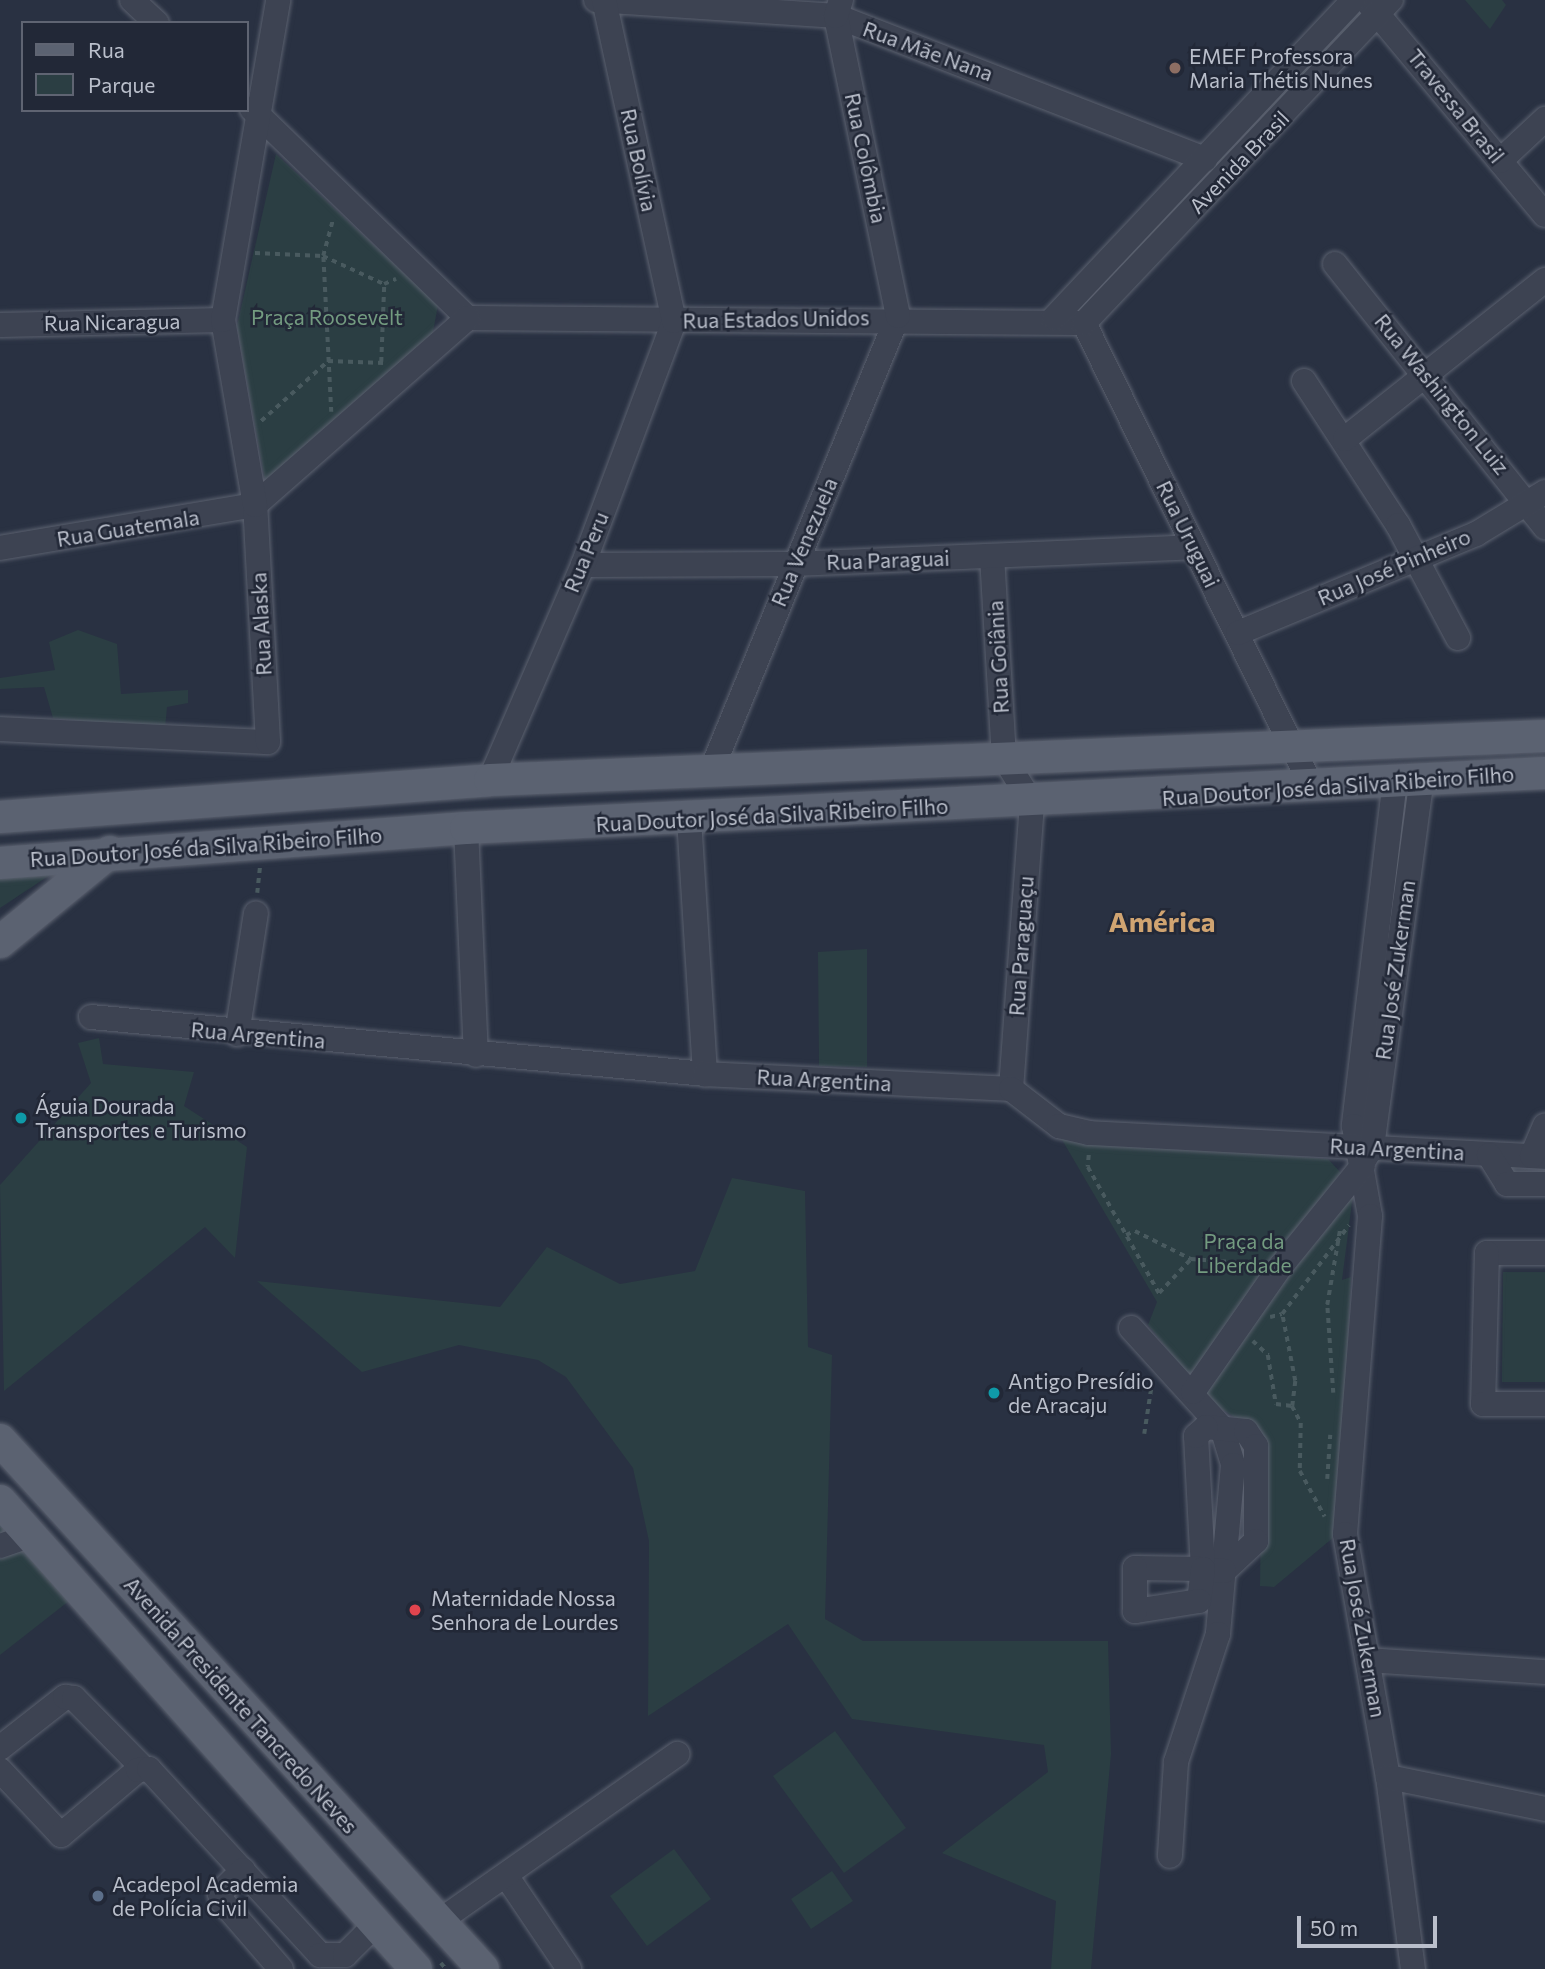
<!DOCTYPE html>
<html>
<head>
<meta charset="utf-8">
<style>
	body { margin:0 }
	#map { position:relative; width:1545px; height:1969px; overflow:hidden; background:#293142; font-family:Commissioner,sans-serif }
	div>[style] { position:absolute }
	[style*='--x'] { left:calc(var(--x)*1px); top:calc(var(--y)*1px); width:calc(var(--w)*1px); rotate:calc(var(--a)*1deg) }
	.green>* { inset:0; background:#2b3e43 }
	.path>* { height:3.5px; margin-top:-1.75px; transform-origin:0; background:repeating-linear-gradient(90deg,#495a5f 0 5px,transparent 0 10px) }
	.roads { filter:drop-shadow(0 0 2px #5b616f) drop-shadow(0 0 2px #5b616f) }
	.minor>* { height:24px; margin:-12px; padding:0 12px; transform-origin:12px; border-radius:12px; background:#3d4352 }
	.major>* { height:32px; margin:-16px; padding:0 16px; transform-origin:16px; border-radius:16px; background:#5b6271 }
	.dots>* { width:19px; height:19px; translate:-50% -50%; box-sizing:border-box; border:4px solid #222837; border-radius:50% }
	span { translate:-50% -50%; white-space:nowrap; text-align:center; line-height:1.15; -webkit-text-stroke:5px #222837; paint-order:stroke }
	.street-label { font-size:21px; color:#babfcb }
	.poi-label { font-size:21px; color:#babfcb }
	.left { translate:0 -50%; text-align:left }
	.park-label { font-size:21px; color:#739b80 }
	.district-label { font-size:28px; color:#d0a471; font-weight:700 }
	.legend { position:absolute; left:21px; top:21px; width:228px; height:91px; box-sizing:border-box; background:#222837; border:2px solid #5f6472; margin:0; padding:9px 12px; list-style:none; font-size:21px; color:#babfcb }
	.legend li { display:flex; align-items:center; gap:14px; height:35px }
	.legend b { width:35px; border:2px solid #5f6472 }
	.scale { position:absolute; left:1297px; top:1916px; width:140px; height:32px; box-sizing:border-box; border:4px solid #babfcb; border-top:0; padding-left:9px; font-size:21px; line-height:24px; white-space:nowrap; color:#babfcb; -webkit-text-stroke:5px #222837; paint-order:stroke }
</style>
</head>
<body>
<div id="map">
	<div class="green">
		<i style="clip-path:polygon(1465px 0,1502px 0,1506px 5px,1490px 29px)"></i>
		<i style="clip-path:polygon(276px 154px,438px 305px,432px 337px,265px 481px,237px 326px)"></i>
		<i style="clip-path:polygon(78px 630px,117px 644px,121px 694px,188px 690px,188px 703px,167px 707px,165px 729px,53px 718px,44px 687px,0 689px,0 678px,55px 670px,49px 642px)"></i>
		<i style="clip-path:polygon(65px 865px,0 908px,0 870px)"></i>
		<i style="clip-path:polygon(867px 949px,867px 1067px,819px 1066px,818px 952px)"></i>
		<i style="clip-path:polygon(99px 1038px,103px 1064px,194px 1072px,184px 1106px,247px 1147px,235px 1258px,205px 1227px,4px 1391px,0 1185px,91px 1083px,78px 1043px)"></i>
		<i style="clip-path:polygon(1061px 1138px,1328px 1159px,1354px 1187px,1342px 1280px,1351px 1277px,1340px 1532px,1274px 1587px,1260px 1586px,1262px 1433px,1211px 1403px,1148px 1325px,1157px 1302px)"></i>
		<i style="clip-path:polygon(732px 1178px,805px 1191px,808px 1347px,832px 1355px,825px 1619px,863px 1641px,1108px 1641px,1111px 1754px,1091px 1969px,1051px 1969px,1056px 1901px,942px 1853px,1048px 1772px,1044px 1745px,852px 1719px,788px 1624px,648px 1716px,649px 1541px,633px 1468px,566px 1377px,538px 1360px,459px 1345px,362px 1372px,257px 1281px,500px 1307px,547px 1247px,620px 1284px,695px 1271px)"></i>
		<i style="clip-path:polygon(1503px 1272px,1545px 1272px,1545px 1382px,1502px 1382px)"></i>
		<i style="clip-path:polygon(0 1521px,69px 1601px,0 1655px)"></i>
		<i style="clip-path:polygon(835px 1731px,906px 1828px,844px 1873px,773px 1776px)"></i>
		<i style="clip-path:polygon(674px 1849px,711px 1899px,647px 1946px,610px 1896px)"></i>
		<i style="clip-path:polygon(832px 1871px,853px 1901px,811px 1929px,791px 1899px)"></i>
	</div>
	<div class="path">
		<i style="--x:255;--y:253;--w:68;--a:2.5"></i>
		<i style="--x:323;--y:256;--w:39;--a:-75"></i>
		<i style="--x:381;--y:362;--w:78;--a:-87.8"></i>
		<i style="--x:384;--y:284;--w:13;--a:-23"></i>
		<i style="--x:331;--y:412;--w:156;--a:-92.9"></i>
		<i style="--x:323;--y:256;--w:67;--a:24.7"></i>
		<i style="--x:261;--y:421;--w:90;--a:-41.8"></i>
		<i style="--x:328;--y:361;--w:56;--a:2"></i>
		<i style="--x:257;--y:893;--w:27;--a:-84"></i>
		<i style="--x:1089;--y:1155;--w:12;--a:95"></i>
		<i style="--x:1088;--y:1167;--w:145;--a:60.6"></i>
		<i style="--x:1159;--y:1293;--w:47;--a:-46.7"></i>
		<i style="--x:1126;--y:1235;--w:10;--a:-24"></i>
		<i style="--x:1135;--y:1231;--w:63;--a:26.6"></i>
		<i style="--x:1191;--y:1259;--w:67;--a:4.3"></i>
		<i style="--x:1270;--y:1317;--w:12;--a:-14"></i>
		<i style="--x:1282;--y:1314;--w:111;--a:-53"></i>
		<i style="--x:1253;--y:1341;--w:21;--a:43"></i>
		<i style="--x:1268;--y:1355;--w:50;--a:80.7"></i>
		<i style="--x:1276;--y:1404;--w:16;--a:7"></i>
		<i style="--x:1292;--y:1406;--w:25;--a:-83"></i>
		<i style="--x:1295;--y:1381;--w:68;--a:-101"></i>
		<i style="--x:1333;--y:1393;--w:88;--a:-93.9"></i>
		<i style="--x:1327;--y:1305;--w:77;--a:-80.3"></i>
		<i style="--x:1292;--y:1406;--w:19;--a:62"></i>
		<i style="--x:1301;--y:1423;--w:48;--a:91.2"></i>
		<i style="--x:1300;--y:1471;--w:52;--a:61.5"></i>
		<i style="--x:1144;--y:1434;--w:53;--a:-81.3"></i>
		<i style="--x:1327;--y:1479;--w:44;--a:-86.1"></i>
		<i style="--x:441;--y:1963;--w:8;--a:50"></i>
	</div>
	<div class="roads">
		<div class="minor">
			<i style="--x:132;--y:0;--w:34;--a:43"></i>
			<i style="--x:596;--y:0;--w:241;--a:3.8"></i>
			<i style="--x:836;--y:16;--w:396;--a:21.2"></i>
			<i style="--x:1370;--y:5;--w:273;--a:50.2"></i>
			<i style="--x:252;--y:109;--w:301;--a:44.1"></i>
			<i style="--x:1500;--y:161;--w:62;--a:-43"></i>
			<i style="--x:1335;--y:264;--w:337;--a:51.4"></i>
			<i style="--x:468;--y:318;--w:616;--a:0.47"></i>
			<i style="--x:1054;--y:318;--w:437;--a:-46.7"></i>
			<i style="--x:1084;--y:323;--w:515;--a:63.83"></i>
			<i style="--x:1084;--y:323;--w:446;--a:-46.5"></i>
			<i style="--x:0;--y:325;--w:223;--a:-1.3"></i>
			<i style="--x:1304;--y:381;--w:172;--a:56.9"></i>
			<i style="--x:1398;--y:525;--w:128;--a:62"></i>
			<i style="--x:1345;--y:439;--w:256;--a:-38.5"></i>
			<i style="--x:0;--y:548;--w:259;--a:-9.6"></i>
			<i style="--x:255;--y:505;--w:283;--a:-41.3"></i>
			<i style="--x:992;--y:556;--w:202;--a:86.6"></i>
			<i style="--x:1004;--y:758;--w:53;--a:58.1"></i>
			<i style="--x:1032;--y:803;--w:287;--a:94.2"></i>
			<i style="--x:583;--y:565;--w:210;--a:-0.3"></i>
			<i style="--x:793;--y:564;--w:400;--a:-2.4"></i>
			<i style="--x:1238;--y:633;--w:258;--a:-22.6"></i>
			<i style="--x:1476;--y:534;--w:81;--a:-31.3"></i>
			<i style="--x:0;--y:729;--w:268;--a:2.8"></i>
			<i style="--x:268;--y:742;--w:237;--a:-93.1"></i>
			<i style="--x:255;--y:505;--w:188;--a:-99.8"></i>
			<i style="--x:223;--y:320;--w:325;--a:-80.2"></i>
			<i style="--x:712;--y:769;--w:490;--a:-67.7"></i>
			<i style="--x:898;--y:316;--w:306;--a:-101.7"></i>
			<i style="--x:836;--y:16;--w:17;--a:-73"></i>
			<i style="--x:490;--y:780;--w:234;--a:-66.6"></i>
			<i style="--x:583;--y:565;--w:260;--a:-69.5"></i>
			<i style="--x:674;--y:321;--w:329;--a:-102.3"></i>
			<i style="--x:1395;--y:780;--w:348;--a:96.8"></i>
			<i style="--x:1354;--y:1126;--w:91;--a:79.9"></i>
			<i style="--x:1370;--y:1216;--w:319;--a:94.5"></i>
			<i style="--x:1345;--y:1534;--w:247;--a:80"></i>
			<i style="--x:1388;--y:1777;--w:194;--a:82.6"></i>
			<i style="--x:689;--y:819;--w:256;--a:86.4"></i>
			<i style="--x:466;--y:828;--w:227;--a:87.5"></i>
			<i style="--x:91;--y:1017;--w:617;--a:5.3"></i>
			<i style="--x:705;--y:1074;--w:306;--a:2.8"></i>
			<i style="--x:1011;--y:1089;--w:61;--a:37.6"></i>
			<i style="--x:1059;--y:1126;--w:31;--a:13"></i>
			<i style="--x:1089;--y:1133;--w:457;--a:3"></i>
			<i style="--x:237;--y:1034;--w:122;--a:-81.1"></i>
			<i style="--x:1489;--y:1155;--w:34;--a:58"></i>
			<i style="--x:1507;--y:1184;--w:38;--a:0"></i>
			<i style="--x:1532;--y:1156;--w:33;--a:-67"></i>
			<i style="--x:1364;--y:1160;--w:15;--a:-58"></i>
			<i style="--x:1372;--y:1147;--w:372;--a:-82.3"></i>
			<i style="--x:1545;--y:1253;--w:58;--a:180"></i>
			<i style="--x:1487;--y:1253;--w:151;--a:91.5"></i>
			<i style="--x:1483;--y:1404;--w:62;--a:0"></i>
			<i style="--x:1131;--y:1328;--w:135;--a:47.7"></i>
			<i style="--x:1222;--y:1428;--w:39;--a:73"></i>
			<i style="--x:1233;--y:1465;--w:170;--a:95.1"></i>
			<i style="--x:1218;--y:1634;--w:135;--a:108.2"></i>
			<i style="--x:1176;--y:1762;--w:94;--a:93.7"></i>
			<i style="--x:1193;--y:1392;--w:154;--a:-55.1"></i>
			<i style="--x:1281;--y:1266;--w:130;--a:-50.9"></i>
			<i style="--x:1206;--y:1427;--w:40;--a:5.7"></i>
			<i style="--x:1246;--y:1431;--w:18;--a:56"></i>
			<i style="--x:1256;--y:1446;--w:95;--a:90"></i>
			<i style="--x:1256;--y:1541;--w:44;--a:136.8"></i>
			<i style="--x:1224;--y:1571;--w:21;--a:-175"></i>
			<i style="--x:1203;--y:1569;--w:133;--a:-93"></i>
			<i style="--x:1196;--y:1436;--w:13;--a:-42"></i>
			<i style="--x:0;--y:1546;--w:31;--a:-19"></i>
			<i style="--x:1135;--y:1568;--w:68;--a:0.8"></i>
			<i style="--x:1203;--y:1569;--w:32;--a:97"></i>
			<i style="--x:1199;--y:1601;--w:65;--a:171.1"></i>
			<i style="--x:1135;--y:1611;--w:43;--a:-90"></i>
			<i style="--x:1368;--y:1660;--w:177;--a:3.9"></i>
			<i style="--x:0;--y:1748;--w:83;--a:-38.1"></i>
			<i style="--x:65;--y:1697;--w:9;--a:6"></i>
			<i style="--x:74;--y:1698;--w:98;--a:45.4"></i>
			<i style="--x:0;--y:1770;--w:89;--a:46.8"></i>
			<i style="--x:61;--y:1835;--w:101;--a:-40.2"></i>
			<i style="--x:138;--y:1770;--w:11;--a:-5"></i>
			<i style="--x:149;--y:1769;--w:253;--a:47.4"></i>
			<i style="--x:320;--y:1955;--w:25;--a:0"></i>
			<i style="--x:345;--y:1955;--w:45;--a:-45"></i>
			<i style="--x:1388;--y:1777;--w:160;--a:11.5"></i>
			<i style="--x:243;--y:1870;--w:33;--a:135"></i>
			<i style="--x:220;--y:1893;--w:8;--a:76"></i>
			<i style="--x:222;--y:1901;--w:90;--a:49.1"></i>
			<i style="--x:507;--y:1877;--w:111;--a:56"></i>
			<i style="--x:441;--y:1920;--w:289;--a:-35.1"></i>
		</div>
		<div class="major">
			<i style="--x:0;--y:817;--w:491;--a:-4.3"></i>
			<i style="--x:490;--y:780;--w:1056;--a:-2.39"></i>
			<i style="--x:0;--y:863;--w:467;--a:-4.3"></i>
			<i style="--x:466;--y:828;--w:1080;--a:-2.92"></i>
			<i style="--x:0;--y:942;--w:142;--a:-39.3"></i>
			<i style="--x:0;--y:1440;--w:716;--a:47.6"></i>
			<i style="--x:0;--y:1501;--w:626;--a:48.37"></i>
		</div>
	</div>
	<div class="dots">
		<i style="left:1175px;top:68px;background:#8d6e63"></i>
		<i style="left:21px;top:1118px;background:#0f9aa8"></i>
		<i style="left:994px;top:1393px;background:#0f9aa8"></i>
		<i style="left:415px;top:1610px;background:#e0444e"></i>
		<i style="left:98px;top:1896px;background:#5c6f8a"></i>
	</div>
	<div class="street-label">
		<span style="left:928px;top:51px;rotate:20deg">Rua Mãe Nana</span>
		<span style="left:1456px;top:106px;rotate:51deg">Travessa Brasil</span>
		<span style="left:866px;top:158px;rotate:78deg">Rua Colômbia</span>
		<span style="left:639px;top:160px;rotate:78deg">Rua Bolívia</span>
		<span style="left:1239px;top:162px;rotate:-46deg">Avenida Brasil</span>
		<span style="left:776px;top:319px;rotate:-1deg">Rua Estados Unidos</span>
		<span style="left:112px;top:322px;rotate:-1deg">Rua Nicaragua</span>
		<span style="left:1442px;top:394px;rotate:51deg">Rua Washington Luiz</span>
		<span style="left:128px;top:528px;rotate:-9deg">Rua Guatemala</span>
		<span style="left:1188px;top:534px;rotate:64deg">Rua Uruguai</span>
		<span style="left:804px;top:542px;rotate:-67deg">Rua Venezuela</span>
		<span style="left:586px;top:552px;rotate:-68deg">Rua Peru</span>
		<span style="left:888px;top:560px;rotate:-2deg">Rua Paraguai</span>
		<span style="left:1394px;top:567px;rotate:-23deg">Rua José Pinheiro</span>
		<span style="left:261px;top:624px;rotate:-93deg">Rua Alaska</span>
		<span style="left:998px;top:657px;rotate:-93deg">Rua Goiânia</span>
		<span style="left:1338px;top:786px;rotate:-4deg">Rua Doutor José da Silva Ribeiro Filho</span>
		<span style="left:772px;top:815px;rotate:-3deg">Rua Doutor José da Silva Ribeiro Filho</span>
		<span style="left:206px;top:847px;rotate:-4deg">Rua Doutor José da Silva Ribeiro Filho</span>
		<span style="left:1021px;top:946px;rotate:-86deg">Rua Paraguaçu</span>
		<span style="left:1395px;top:970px;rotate:-82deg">Rua José Zukerman</span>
		<span style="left:258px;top:1035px;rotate:5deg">Rua Argentina</span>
		<span style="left:824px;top:1080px;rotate:3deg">Rua Argentina</span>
		<span style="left:1397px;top:1149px;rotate:3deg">Rua Argentina</span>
		<span style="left:1363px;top:1628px;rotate:80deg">Rua José Zukerman</span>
		<span style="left:241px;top:1705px;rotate:48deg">Avenida Presidente Tancredo Neves</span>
	</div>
	<div class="poi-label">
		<span class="left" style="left:1189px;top:68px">EMEF Professora<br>Maria Thétis Nunes</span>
		<span class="left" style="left:35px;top:1118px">Águia Dourada<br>Transportes e Turismo</span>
		<span class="left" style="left:1008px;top:1393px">Antigo Presídio<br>de Aracaju</span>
		<span class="left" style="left:431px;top:1610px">Maternidade Nossa<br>Senhora de Lourdes</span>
		<span class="left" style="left:112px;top:1896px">Acadepol Academia<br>de Polícia Civil</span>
	</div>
	<div class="park-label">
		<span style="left:327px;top:317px">Praça Roosevelt</span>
		<span style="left:1244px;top:1253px">Praça da<br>Liberdade</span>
	</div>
	<div class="district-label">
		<span style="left:1162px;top:921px">América</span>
	</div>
	<ul class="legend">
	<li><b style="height:9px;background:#5b6271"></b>Rua</li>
	<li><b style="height:19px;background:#2b3e43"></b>Parque</li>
	</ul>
	<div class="scale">50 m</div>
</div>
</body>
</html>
